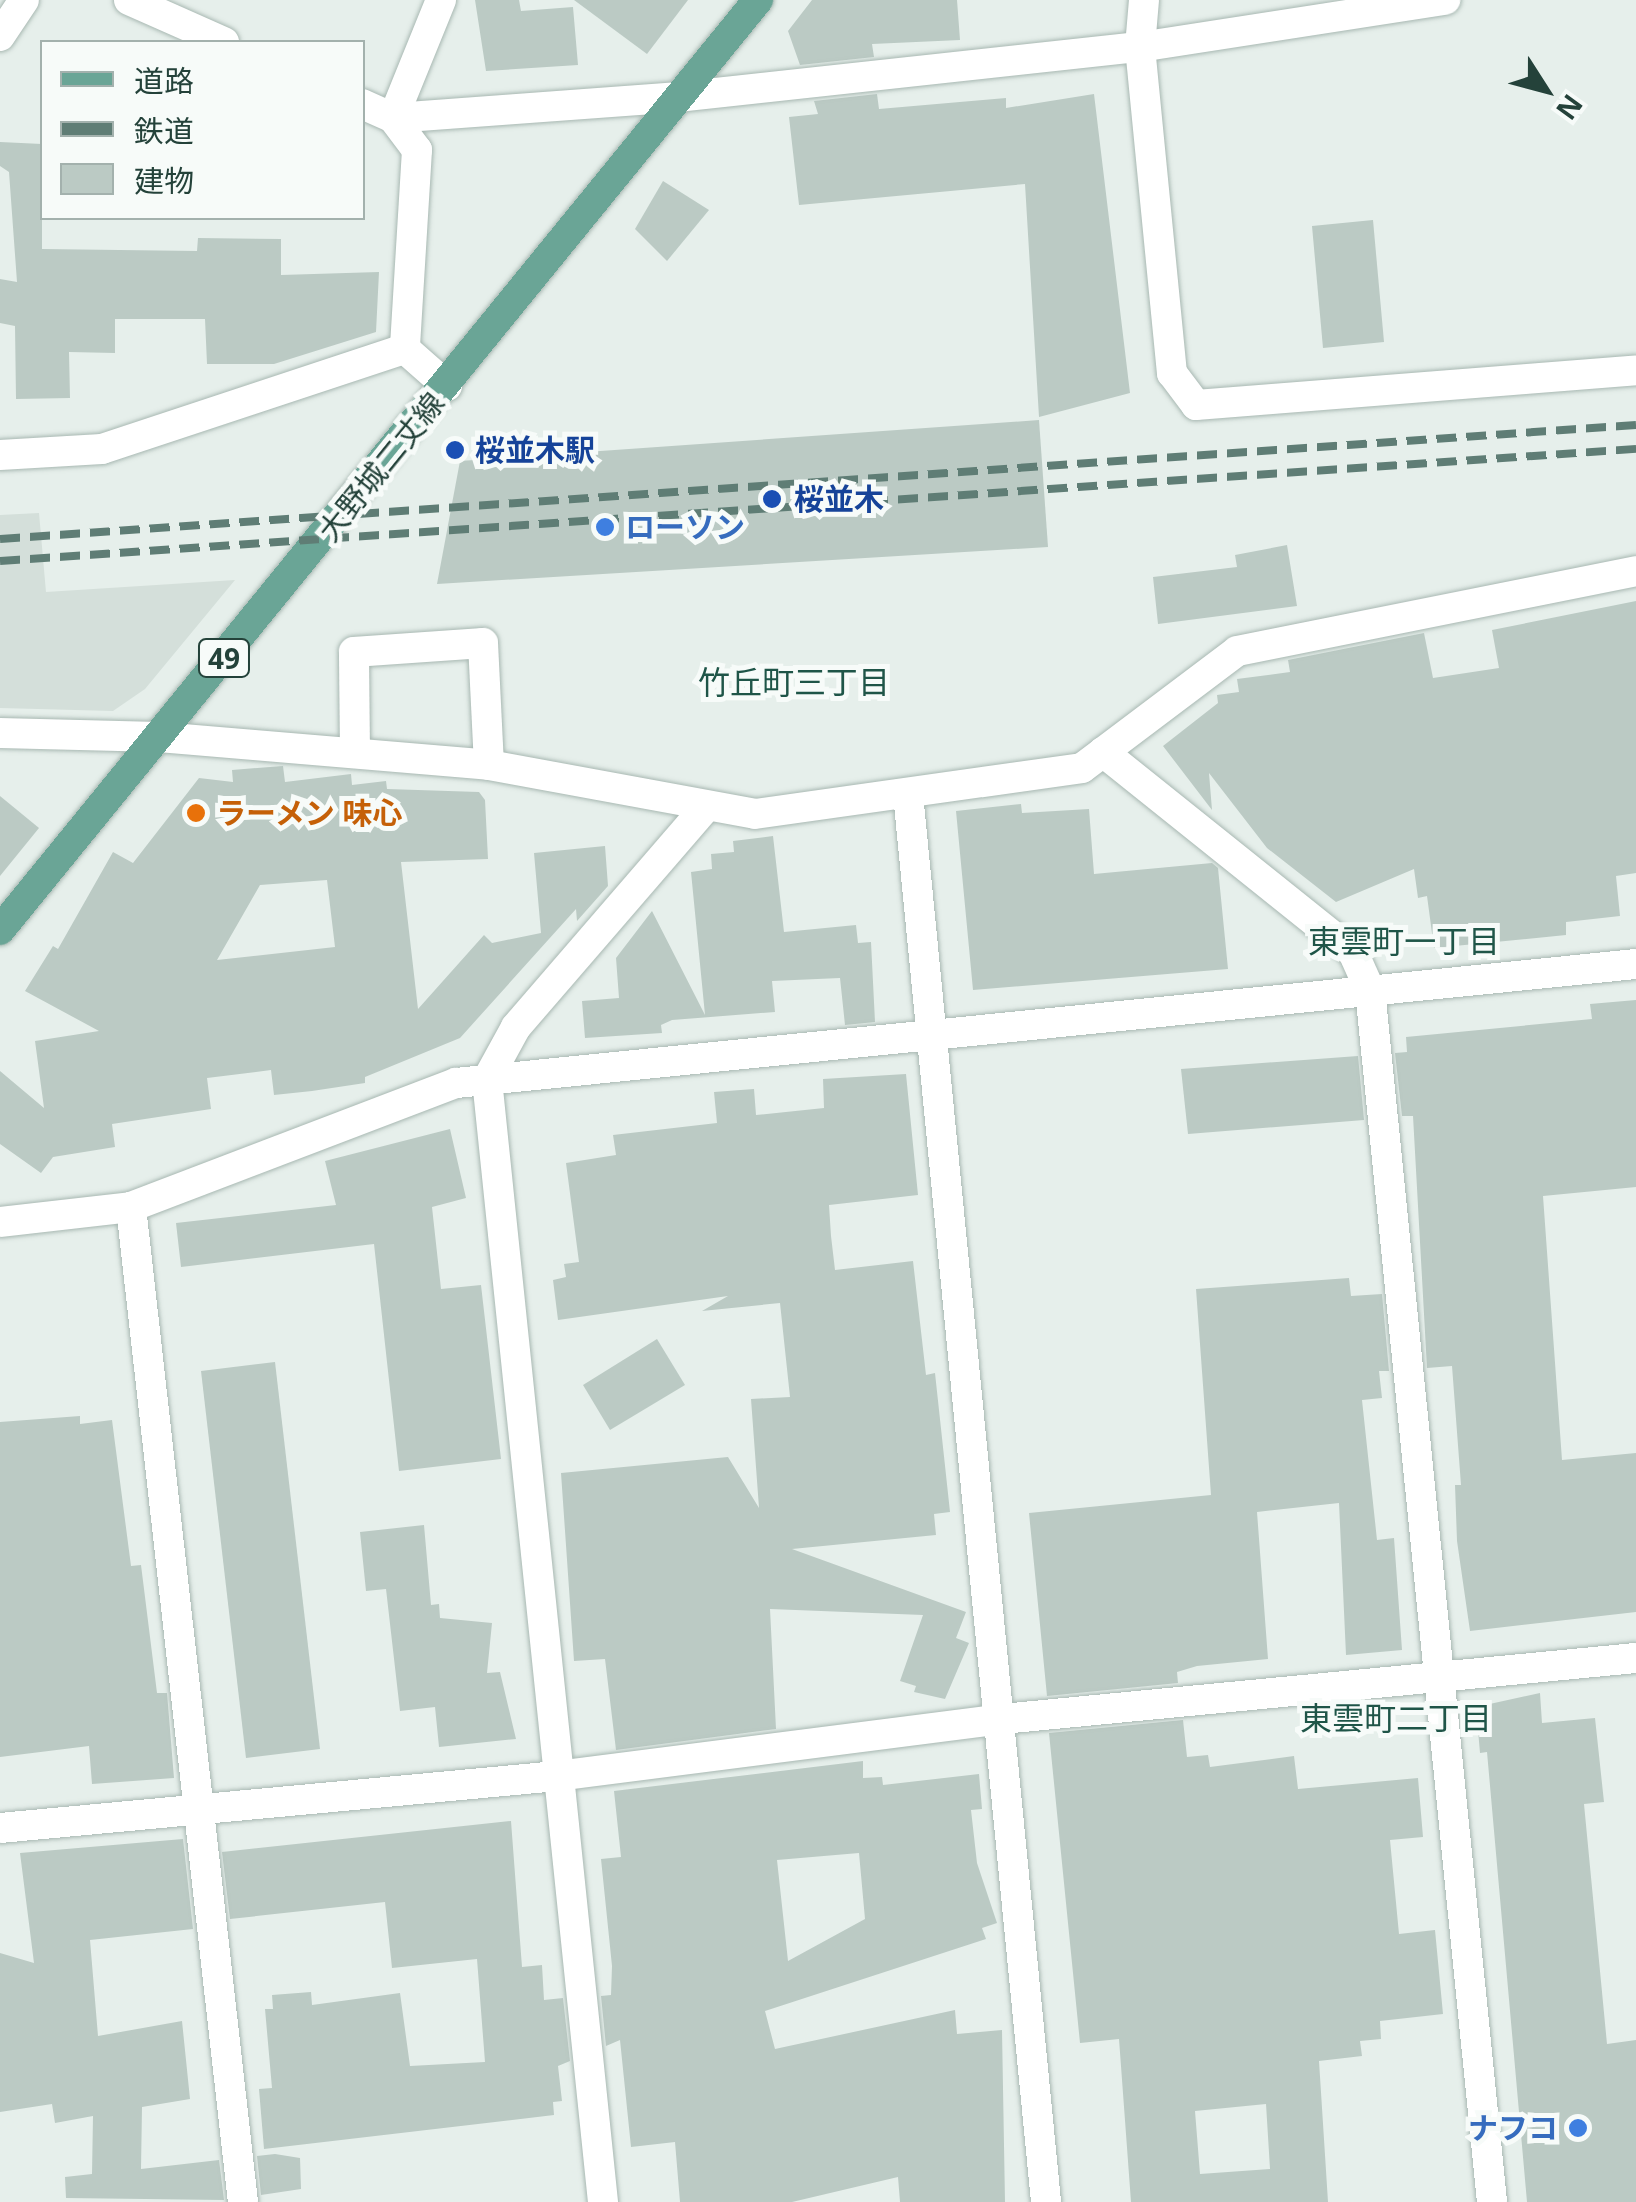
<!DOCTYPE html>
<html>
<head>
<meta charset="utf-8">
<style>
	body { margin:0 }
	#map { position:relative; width:1636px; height:2202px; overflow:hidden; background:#e6efeb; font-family:"Open Sans","Noto Sans JP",sans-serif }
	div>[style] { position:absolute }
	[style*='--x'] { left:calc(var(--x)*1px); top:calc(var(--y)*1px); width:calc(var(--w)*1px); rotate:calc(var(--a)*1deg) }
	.built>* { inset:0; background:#d4dfda }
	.building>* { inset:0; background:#bbcac4 }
	.roads { filter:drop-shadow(0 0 2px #a8b8b2) drop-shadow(0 0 2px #a8b8b2) }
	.minor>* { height:30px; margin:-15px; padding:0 15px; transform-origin:15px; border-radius:15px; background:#fff }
	.major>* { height:30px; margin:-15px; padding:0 15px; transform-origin:15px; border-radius:15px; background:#6aa596 }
	.rail>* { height:8px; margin-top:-4px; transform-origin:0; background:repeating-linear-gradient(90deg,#5f7d75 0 20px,transparent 0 30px) }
	.dots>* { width:28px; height:28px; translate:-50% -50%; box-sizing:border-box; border:5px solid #f7fbf9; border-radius:50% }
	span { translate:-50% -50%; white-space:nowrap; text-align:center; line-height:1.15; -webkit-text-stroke:10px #f7fbf9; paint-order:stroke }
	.shield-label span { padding:2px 8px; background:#f7fbf9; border:2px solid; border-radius:8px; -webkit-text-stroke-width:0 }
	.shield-label { font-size:28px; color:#24423a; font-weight:700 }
	.transit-label { font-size:30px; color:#164399; font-weight:700 }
	.left { translate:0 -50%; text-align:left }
	.street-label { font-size:30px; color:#24423a }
	.shop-label { font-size:30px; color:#366cbe; font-weight:700 }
	.right { translate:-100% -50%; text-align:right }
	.food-label { font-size:30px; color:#c56008; font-weight:700 }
	.neighbourhood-label { font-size:32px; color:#1f5548 }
	.legend { position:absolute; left:40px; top:40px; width:325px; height:180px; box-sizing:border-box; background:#f7fbf9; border:2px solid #a3b1ad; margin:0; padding:12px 18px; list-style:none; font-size:30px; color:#24423a }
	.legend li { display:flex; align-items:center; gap:20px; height:50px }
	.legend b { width:50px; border:2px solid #a3b1ad }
	.north { position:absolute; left:1496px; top:40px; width:100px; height:100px; -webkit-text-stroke:8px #f7fbf9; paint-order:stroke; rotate:126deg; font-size:28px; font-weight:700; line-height:40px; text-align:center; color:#24423a }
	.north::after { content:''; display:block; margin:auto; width:35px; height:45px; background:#24423a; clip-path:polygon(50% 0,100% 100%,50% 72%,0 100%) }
</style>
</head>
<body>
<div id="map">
	<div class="built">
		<i style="clip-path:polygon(39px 513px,46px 592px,235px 580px,145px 689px,113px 711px,0 708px,0 515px)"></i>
	</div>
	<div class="building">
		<i style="clip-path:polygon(475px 0,519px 0,521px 11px,573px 7px,578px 65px,486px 71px)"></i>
		<i style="clip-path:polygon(574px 0,688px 0,647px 54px)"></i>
		<i style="clip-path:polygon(812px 0,957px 0,960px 40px,872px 44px,874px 57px,800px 65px,788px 31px)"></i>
		<i style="clip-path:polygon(877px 94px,879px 109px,1006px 98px,1006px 108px,1094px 94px,1130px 393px,1039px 417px,1025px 184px,799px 205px,789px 117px,818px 114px,814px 101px)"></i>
		<i style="clip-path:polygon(0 142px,42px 144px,42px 249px,197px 251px,198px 238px,281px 239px,281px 275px,379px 272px,376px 332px,274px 364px,207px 364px,205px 319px,115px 319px,115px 353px,69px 352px,70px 398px,16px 399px,15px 326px,0 323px,0 279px,17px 282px,9px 172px,0 166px)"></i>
		<i style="clip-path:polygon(663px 181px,709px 210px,667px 261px,635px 229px)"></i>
		<i style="clip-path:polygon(1373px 220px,1384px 342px,1323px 348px,1312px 226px)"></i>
		<i style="clip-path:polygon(1039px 420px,1048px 547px,437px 584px,460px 461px)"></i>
		<i style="clip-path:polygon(1287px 545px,1297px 606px,1158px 624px,1153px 577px,1237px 567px,1235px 555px)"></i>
		<i style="clip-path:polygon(1636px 601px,1636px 873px,1616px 876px,1620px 916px,1566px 922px,1566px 935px,1434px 948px,1427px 896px,1418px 898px,1414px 869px,1336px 902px,1267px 848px,1209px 773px,1212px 810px,1163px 746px,1218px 703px,1217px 695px,1239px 692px,1237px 679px,1290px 672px,1288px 660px,1424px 633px,1433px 678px,1499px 668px,1492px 630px)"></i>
		<i style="clip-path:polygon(evenodd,283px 766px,285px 782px,351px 774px,352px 785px,386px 781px,387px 789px,479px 792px,485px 800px,488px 859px,401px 862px,418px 1009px,484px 935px,492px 943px,541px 933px,534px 853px,605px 846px,608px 886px,577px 921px,576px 909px,460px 1038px,365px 1077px,365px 1083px,312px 1091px,274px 1095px,271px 1070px,207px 1078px,211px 1109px,112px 1124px,115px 1147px,53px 1157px,41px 1173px,0 1144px,0 1071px,44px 1108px,35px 1041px,99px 1031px,25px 991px,53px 946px,58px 949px,113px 852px,133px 863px,199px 778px,233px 782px,232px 770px,283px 766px,327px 880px,335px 947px,217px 960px,260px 885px,327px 880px)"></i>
		<i style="clip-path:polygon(0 796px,39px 828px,0 876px)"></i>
		<i style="clip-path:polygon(1021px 804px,1022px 813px,1089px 809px,1094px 874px,1212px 863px,1218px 868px,1228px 969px,973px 990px,956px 811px)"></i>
		<i style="clip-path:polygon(773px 836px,784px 932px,856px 925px,858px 943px,871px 942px,875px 1022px,845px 1025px,840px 978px,772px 981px,775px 1012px,672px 1020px,661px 1025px,662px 1033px,585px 1038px,582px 1001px,619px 998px,616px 958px,652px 911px,705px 1015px,691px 872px,712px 869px,711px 854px,734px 852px,733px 841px)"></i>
		<i style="clip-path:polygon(1636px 1000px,1636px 1187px,1543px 1196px,1562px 1460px,1636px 1453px,1636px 1612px,1470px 1631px,1457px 1541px,1455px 1485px,1461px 1485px,1452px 1366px,1427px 1368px,1413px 1116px,1402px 1116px,1395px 1053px,1407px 1052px,1406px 1037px,1592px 1019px,1590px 1004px)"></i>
		<i style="clip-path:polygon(1358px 1056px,1364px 1120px,1188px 1134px,1181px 1069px)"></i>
		<i style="clip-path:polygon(906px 1074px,918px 1195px,829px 1205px,831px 1236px,835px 1270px,913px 1261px,926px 1375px,935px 1373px,950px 1512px,934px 1514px,936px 1535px,792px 1549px,966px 1612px,956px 1638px,969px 1643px,945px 1699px,914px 1692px,916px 1686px,900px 1681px,923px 1615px,770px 1609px,776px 1729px,616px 1750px,605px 1659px,574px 1661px,561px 1473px,728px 1457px,759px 1508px,751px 1399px,790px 1397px,780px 1303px,702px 1311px,728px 1296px,558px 1320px,553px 1280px,566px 1277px,564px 1264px,579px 1262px,566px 1163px,616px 1155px,613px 1135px,717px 1123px,714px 1092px,754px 1089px,756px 1115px,824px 1108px,823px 1079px)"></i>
		<i style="clip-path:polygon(450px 1129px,466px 1198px,432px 1207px,441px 1289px,481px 1285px,501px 1459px,399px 1471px,374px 1244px,181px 1267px,176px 1223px,336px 1205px,325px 1161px)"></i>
		<i style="clip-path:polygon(1349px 1278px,1351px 1296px,1382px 1294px,1389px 1371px,1379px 1371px,1382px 1398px,1362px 1400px,1377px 1540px,1394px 1538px,1402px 1650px,1346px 1655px,1339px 1503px,1257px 1512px,1268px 1659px,1197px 1666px,1177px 1672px,1178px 1683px,1047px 1696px,1029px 1513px,1211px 1495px,1196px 1289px)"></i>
		<i style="clip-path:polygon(657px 1339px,685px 1385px,610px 1430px,583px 1385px)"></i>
		<i style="clip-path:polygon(275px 1362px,320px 1749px,246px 1758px,201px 1371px)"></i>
		<i style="clip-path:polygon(80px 1416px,80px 1424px,112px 1420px,131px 1566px,141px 1565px,157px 1693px,167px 1693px,174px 1778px,92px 1784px,89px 1746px,0 1757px,0 1422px)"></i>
		<i style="clip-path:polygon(424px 1525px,431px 1605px,439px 1604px,440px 1618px,492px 1623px,487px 1673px,500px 1672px,516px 1739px,439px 1747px,435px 1707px,400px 1711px,386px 1589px,366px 1591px,360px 1532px)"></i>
		<i style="clip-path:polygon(1540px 1693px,1542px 1723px,1595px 1718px,1604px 1802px,1584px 1804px,1607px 2044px,1636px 2040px,1636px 2202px,1527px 2202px,1487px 1752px,1480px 1753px,1476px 1707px)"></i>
		<i style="clip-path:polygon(evenodd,1183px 1720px,1187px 1757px,1208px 1755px,1210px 1767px,1294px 1756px,1298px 1789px,1418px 1778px,1423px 1837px,1390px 1840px,1399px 1934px,1435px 1930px,1443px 2014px,1380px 2021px,1381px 2039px,1360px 2041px,1362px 2056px,1319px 2061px,1328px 2202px,1131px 2202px,1119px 2039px,1080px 2043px,1049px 1733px,1183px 1720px,1266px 2104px,1270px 2169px,1200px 2174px,1195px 2111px,1266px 2104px)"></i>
		<i style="clip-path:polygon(evenodd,863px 1761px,863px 1778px,882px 1777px,883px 1785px,979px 1774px,982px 1809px,971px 1810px,977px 1863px,997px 1923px,982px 1928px,986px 1939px,765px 2011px,775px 2049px,955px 2010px,957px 2034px,1002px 2030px,1005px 2202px,900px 2202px,898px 2177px,792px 2202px,680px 2202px,675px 2142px,631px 2147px,620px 2040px,606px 2046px,601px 1996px,611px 1995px,612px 1966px,601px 1859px,621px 1857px,614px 1791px,863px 1761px,859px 1853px,865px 1919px,788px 1961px,777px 1860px,859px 1853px)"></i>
		<i style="clip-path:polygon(511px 1821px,522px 1967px,542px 1965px,544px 2000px,563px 1998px,570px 2061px,558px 2066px,562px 2101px,553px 2102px,554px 2115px,264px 2149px,259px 2089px,272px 2088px,265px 2009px,273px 2009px,272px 1995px,311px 1992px,312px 2005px,400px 1993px,410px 2066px,485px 2062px,477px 1959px,392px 1968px,385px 1902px,230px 1919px,222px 1852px)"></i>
		<i style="clip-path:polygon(183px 1839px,193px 1929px,90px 1940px,98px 2036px,182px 2021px,190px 2099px,142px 2107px,141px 2169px,219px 2160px,224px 2200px,66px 2198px,65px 2177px,92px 2174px,93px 2116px,55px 2123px,52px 2104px,0 2112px,0 1953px,34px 1963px,20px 1853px)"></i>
		<i style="clip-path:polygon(275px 2154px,300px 2158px,301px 2189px,261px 2195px,257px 2156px)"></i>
	</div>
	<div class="roads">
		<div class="minor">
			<i style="--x:129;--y:0;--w:104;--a:23.9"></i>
			<i style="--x:441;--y:0;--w:127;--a:112.1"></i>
			<i style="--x:393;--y:118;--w:40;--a:53"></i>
			<i style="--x:417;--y:150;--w:199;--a:93.5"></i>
			<i style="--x:405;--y:349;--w:56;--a:41.4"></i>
			<i style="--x:1144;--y:0;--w:47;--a:94.9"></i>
			<i style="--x:1140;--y:47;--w:328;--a:84.4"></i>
			<i style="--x:1172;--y:373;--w:40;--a:53"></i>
			<i style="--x:1196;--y:405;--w:441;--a:-4.5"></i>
			<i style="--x:0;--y:36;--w:43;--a:-56.3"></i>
			<i style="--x:362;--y:104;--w:34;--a:24"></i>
			<i style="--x:393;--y:118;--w:286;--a:-4.2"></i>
			<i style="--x:678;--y:97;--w:465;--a:-6.2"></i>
			<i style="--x:1140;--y:47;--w:309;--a:-8.8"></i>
			<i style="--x:0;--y:455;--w:102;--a:-3.4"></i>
			<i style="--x:102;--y:449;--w:319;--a:-18.3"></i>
			<i style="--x:0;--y:733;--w:159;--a:1.4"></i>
			<i style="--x:159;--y:737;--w:331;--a:4.8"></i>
			<i style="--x:489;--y:765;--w:270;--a:10.4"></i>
			<i style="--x:755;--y:814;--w:330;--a:-8"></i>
			<i style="--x:1082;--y:768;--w:194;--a:-37"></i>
			<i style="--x:1237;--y:651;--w:407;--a:-11.3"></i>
			<i style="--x:1103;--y:752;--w:320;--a:38.7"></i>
			<i style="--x:1353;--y:952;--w:42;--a:65.9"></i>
			<i style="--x:1370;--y:990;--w:1218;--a:84.25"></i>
			<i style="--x:355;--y:753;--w:101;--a:-90.6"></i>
			<i style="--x:354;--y:652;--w:129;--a:-4"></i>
			<i style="--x:483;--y:643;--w:122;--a:87.2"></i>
			<i style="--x:908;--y:794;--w:1415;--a:84.4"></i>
			<i style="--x:131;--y:1207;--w:1001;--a:83.58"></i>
			<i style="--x:0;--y:1222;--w:132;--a:-6.5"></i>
			<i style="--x:131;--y:1207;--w:348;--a:-20.9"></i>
			<i style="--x:456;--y:1083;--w:1186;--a:-5.76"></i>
			<i style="--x:0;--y:1828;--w:559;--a:-5.33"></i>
			<i style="--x:557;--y:1776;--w:449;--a:-7.3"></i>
			<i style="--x:1002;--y:1719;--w:637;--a:-5.5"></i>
			<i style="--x:603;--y:2202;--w:1128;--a:-95.9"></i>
			<i style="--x:487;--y:1080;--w:60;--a:-61.3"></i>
			<i style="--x:516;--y:1027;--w:292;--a:-49.2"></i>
		</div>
		<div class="major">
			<i style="--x:0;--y:930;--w:1200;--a:-50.82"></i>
		</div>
	</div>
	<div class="rail">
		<i style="--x:0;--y:539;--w:1640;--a:-3.99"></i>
		<i style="--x:0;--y:561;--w:1640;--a:-3.92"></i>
	</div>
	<div class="dots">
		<i style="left:455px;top:450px;background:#1a4fb4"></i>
		<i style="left:772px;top:499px;background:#1a4fb4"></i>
		<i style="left:605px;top:527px;background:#3f7fe0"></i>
		<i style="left:196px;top:813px;background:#e8710a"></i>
		<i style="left:1578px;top:2128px;background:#3f7fe0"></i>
	</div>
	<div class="shield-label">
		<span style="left:224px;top:658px">49</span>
	</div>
	<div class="transit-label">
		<span class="left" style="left:475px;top:450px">桜並木駅</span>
		<span class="left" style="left:794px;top:499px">桜並木</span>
	</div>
	<div class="street-label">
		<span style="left:381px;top:467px;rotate:-51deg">大野城二丈線</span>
	</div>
	<div class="shop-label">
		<span class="left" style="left:625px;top:527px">ローソン</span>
		<span class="right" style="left:1558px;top:2128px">ナフコ</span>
	</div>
	<div class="food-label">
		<span class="left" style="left:216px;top:813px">ラーメン 味心</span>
	</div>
	<div class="neighbourhood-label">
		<span style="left:794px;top:682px">竹丘町三丁目</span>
		<span style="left:1404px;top:941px">東雲町一丁目</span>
		<span style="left:1396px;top:1718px">東雲町二丁目</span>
	</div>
	<ul class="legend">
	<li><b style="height:12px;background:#6aa596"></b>道路</li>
	<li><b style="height:12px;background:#5f7d75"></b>鉄道</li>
	<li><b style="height:28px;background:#bbcac4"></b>建物</li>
	</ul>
	<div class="north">N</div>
</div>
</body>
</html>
